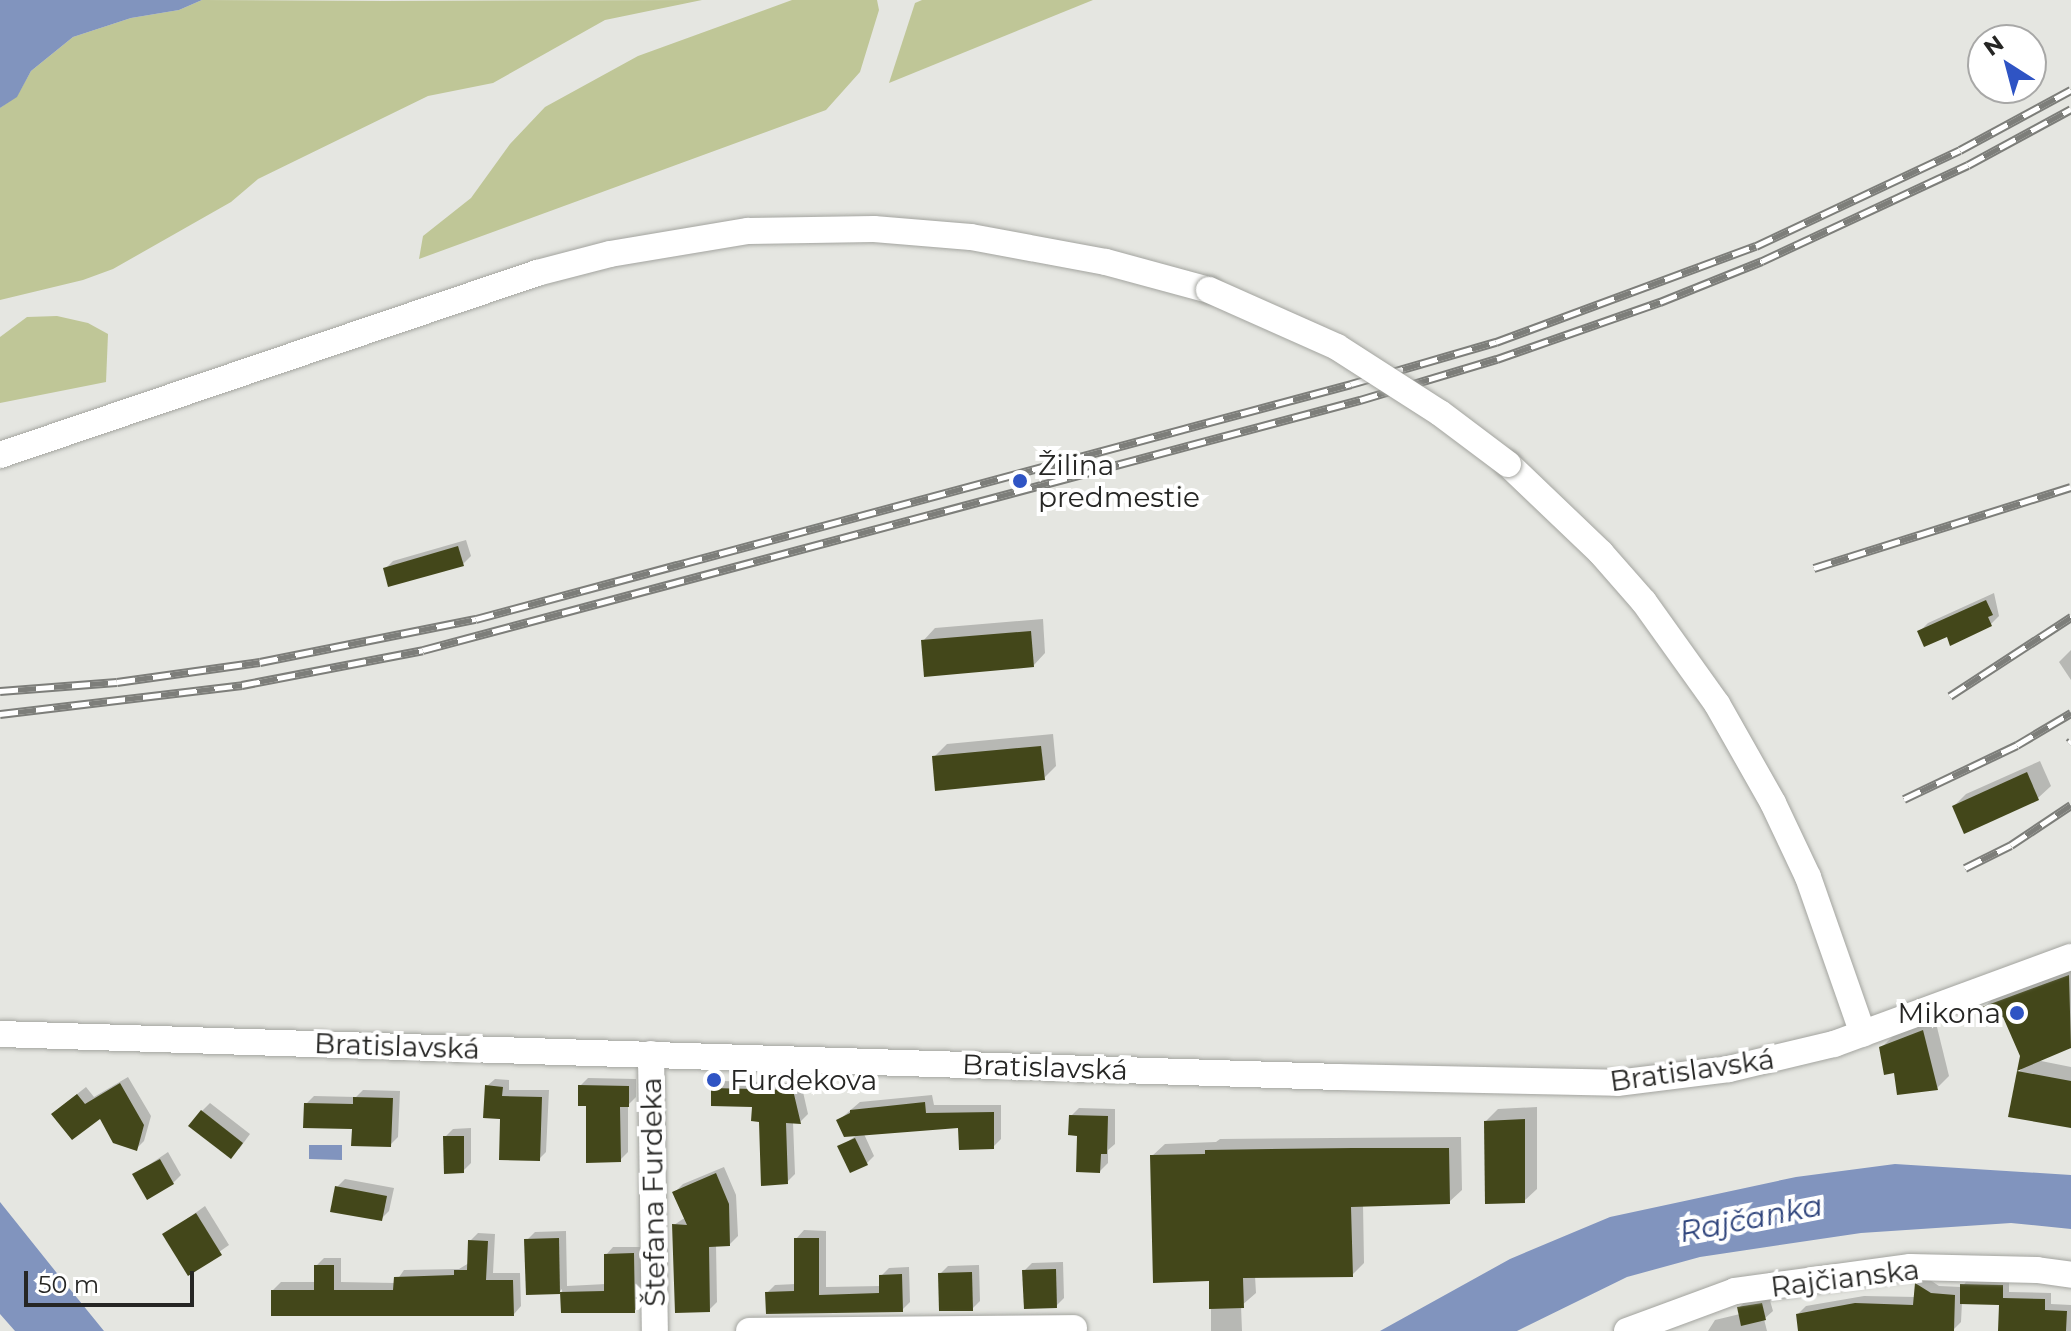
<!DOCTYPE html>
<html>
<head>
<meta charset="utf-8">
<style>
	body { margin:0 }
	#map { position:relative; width:2071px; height:1331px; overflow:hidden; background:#e5e6e1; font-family:Montserrat,sans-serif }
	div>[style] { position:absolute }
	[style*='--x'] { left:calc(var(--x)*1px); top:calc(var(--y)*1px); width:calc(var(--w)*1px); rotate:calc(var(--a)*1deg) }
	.green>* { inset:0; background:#bfc697 }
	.water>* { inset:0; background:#8194be }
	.shadow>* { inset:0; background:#0003 }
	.building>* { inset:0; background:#43471a }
	.roads { filter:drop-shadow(0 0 2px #a3a49f) drop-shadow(0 0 2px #a3a49f) }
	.street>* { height:26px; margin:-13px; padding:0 13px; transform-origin:13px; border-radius:13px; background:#fff }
	.rail>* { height:9px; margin-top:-4.5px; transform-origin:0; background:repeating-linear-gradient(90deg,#fff 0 18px,#7d7e7a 0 36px); box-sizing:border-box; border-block:2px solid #7d7e7a }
	.bridges { filter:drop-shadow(0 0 2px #a3a49f) drop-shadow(0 0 2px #a3a49f) }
	.street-bridge>* { height:26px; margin:-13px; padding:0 13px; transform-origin:13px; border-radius:13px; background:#fff }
	.dots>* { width:22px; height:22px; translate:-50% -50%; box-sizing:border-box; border:4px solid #fff; border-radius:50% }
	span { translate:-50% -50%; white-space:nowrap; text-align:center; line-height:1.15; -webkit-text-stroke:8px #fff; paint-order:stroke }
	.poi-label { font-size:28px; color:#262624 }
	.left { translate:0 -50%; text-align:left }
	.right { translate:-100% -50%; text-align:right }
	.street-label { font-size:28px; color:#262624 }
	.water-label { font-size:30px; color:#31467d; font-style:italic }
	.north { position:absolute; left:1967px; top:24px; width:80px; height:80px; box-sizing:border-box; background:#fff; border:2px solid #a8a8a7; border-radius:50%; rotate:324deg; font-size:22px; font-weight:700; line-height:32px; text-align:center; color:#262624 }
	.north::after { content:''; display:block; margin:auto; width:28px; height:36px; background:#2f54c4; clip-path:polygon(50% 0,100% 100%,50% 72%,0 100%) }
	.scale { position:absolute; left:24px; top:1271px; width:170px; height:36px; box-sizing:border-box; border:4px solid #262624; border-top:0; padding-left:10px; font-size:24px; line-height:28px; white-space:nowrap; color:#262624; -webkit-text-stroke:6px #fff; paint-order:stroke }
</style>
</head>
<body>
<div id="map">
	<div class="green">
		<i style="clip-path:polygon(202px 0,384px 1px,702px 0,605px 20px,493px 83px,428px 96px,258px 179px,231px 202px,113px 269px,83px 280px,0 300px,0 108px,17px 96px,31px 71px,73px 37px,131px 18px,179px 10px)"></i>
		<i style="clip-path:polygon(792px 0,877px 0,879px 10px,860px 72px,826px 110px,419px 259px,423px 236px,471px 198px,510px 144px,545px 107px,638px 56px)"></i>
		<i style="clip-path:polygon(922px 0,1093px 0,889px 83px,915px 3px)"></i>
		<i style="clip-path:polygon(57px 316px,88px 323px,108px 334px,106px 382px,0 403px,0 337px,27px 317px)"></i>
	</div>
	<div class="water">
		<i style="clip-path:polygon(0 0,202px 0,179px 10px,131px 18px,73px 37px,31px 71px,17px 97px,0 108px)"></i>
		<i style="clip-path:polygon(309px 1145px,342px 1145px,342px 1160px,309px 1159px)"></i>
		<i style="clip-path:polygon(1895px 1164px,2071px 1175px,2071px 1229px,2011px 1223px,1861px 1233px,1700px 1257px,1627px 1277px,1517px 1331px,1380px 1331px,1510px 1259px,1610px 1217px,1796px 1177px)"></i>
		<i style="clip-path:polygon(0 1202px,56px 1272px,104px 1331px,15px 1331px,0 1314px)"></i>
	</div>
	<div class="shadow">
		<i style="clip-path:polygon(466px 540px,471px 556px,463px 564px,385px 569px,393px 561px)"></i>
		<i style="clip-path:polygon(1994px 593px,1999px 616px,1991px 624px,1951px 643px,1948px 634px,1920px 631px,1928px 623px)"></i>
		<i style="clip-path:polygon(1043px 619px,1045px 653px,1033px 666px,923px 641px,935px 628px)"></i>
		<i style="clip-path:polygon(2071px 650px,2071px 680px,2059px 662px)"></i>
		<i style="clip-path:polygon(1053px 734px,1056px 766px,1044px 778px,934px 757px,947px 744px)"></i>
		<i style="clip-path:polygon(2040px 761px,2051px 786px,2038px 798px,1954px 806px,1966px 794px)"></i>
		<i style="clip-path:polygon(2071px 968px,2071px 1046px,2036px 1060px,2071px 1067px,2071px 1126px,2019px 1072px,2025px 1065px,2004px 1014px,1984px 1007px,1997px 995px)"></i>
		<i style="clip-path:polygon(1935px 1019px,1949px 1076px,1937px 1088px,1895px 1070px,1881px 1048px,1894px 1035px)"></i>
		<i style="clip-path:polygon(128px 1077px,151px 1116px,144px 1141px,136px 1149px,101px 1116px,62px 1106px,86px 1087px,94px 1097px)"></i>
		<i style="clip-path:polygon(588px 1078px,636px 1079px,636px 1097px,628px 1105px,628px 1152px,620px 1160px,580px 1086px)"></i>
		<i style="clip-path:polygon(495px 1079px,509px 1080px,509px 1090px,549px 1090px,546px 1152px,539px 1159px,502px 1117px,487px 1086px)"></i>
		<i style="clip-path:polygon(721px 1081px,801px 1083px,808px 1114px,800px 1122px,793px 1122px,795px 1174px,787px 1182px,754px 1105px,713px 1089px)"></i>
		<i style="clip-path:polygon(363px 1090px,400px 1091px,398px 1137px,390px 1145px,306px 1104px,314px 1096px,356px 1097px)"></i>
		<i style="clip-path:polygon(932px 1095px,934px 1105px,1001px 1105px,1001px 1139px,993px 1147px,960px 1126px,864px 1134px,874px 1156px,866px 1164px,840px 1147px,857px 1135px,839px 1120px,860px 1102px)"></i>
		<i style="clip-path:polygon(210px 1103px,250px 1134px,239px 1149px,202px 1111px)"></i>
		<i style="clip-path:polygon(1537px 1107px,1537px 1189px,1524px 1201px,1486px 1121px,1498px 1109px)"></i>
		<i style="clip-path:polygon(1079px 1108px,1115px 1109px,1115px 1144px,1108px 1150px,1108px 1163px,1100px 1171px,1071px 1116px)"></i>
		<i style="clip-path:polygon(471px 1128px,471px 1163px,463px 1171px,445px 1137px,453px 1129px)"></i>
		<i style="clip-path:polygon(1461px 1137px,1462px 1190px,1449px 1202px,1363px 1204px,1364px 1263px,1352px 1275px,1255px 1276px,1256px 1293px,1241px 1306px,1242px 1331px,1211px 1331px,1211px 1279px,1152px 1156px,1165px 1144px,1216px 1142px,1220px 1139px)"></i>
		<i style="clip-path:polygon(168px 1152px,181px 1175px,173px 1183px,134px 1175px)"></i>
		<i style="clip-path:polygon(724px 1167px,736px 1195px,738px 1236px,730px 1244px,716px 1244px,717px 1302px,709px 1310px,674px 1225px,686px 1217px,675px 1192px,683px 1184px)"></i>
		<i style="clip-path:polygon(345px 1179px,394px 1188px,389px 1211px,381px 1219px,337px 1187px)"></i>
		<i style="clip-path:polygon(205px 1206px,229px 1245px,189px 1273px,165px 1235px)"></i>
		<i style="clip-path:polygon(804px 1230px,826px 1231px,826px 1287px,881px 1286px,881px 1276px,889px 1268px,909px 1267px,910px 1302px,902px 1310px,767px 1293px,775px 1285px,796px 1284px,796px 1239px)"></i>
		<i style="clip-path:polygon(566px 1231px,567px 1286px,606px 1284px,606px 1255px,613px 1247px,640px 1247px,642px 1304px,634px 1311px,563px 1311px,562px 1289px,559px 1292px,527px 1240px,535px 1232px)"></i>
		<i style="clip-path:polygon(478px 1233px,495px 1234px,493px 1273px,520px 1273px,521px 1306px,514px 1314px,273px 1290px,281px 1282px,316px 1282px,316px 1266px,324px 1258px,341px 1258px,341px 1282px,395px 1283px,404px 1270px,459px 1269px,469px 1263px,470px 1241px)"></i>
		<i style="clip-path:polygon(1063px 1262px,1064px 1298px,1056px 1306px,1024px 1271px,1032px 1263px)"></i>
		<i style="clip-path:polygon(979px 1265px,980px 1301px,972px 1309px,940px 1274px,948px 1266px)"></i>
		<i style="clip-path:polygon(1924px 1276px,1939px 1286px,1962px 1287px,1969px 1278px,2009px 1279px,2009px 1292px,2051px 1293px,2051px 1304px,2071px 1305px,2071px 1331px,2000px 1331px,2001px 1303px,1962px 1302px,1961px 1322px,1953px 1330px,1800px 1331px,1798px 1314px,1806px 1306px,1864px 1296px,1916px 1297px,1917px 1284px)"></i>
		<i style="clip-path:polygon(1769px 1297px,1773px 1311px,1764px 1319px,1767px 1331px,1708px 1331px,1715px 1320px,1740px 1314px,1739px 1308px,1746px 1300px)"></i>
	</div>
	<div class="building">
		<i style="clip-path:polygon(458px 546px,464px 566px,388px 587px,383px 568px)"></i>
		<i style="clip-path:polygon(1986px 600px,1993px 615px,1988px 617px,1992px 626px,1950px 646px,1947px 637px,1924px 647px,1917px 631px)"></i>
		<i style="clip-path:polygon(1031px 631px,1034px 667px,924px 677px,921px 640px)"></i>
		<i style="clip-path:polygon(1041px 746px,1045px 780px,935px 791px,932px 756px)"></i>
		<i style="clip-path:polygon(2027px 772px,2039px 800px,1964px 834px,1952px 806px)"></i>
		<i style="clip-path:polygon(2069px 975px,2071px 1048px,2017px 1071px,2020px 1056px,2003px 1017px,1989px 1023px,1982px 1007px)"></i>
		<i style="clip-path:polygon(1923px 1030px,1938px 1090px,1897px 1095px,1894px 1073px,1884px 1075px,1879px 1047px)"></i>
		<i style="clip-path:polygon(2017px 1071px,2071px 1081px,2071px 1128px,2008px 1117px)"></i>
		<i style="clip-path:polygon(120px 1083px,144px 1125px,137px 1151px,113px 1143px,100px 1119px,72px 1140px,51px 1114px,77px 1094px,85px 1104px)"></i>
		<i style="clip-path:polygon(485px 1085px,503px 1087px,502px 1096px,542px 1097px,540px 1161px,499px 1160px,500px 1119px,483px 1118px)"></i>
		<i style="clip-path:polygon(578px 1085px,629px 1086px,629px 1107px,620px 1107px,621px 1162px,586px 1163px,586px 1106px,578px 1106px)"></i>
		<i style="clip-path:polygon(711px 1088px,793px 1090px,801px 1124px,786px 1123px,788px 1184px,761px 1186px,759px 1122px,751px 1121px,752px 1107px,711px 1106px)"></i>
		<i style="clip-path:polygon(353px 1097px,393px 1098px,391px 1147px,351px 1146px,352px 1129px,303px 1128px,304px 1103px,353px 1104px)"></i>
		<i style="clip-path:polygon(925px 1102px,926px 1113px,994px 1112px,994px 1149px,959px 1150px,958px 1128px,844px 1137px,836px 1120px,850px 1113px,850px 1110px)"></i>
		<i style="clip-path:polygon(201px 1110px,243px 1143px,231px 1159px,188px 1126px)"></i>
		<i style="clip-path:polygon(1069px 1115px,1108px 1116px,1107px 1154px,1101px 1154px,1100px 1173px,1076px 1172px,1077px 1136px,1068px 1135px)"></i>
		<i style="clip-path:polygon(1525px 1119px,1525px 1203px,1485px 1204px,1484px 1121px)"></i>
		<i style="clip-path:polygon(443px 1136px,464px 1136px,464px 1173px,444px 1174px)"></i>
		<i style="clip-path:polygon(855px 1138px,868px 1165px,850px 1173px,837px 1146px)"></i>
		<i style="clip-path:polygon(1353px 1148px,1449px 1148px,1450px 1204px,1351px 1207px,1353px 1277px,1243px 1278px,1244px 1308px,1209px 1309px,1209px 1281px,1153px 1283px,1150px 1155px,1205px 1154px,1205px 1150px)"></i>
		<i style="clip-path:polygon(160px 1159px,174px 1184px,147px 1200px,132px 1174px)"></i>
		<i style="clip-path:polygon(716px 1173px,729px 1204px,730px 1246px,709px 1247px,710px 1312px,675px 1313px,672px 1224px,687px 1225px,672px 1192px)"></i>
		<i style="clip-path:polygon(335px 1186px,387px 1196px,382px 1221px,330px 1212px)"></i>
		<i style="clip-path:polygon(196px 1213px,222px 1255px,188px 1276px,162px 1234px)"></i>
		<i style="clip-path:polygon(559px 1238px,560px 1294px,526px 1295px,524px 1239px)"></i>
		<i style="clip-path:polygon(794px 1238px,819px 1238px,819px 1295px,879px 1293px,879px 1275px,902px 1274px,903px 1312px,766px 1314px,765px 1292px,794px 1291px)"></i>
		<i style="clip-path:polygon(468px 1240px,488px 1241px,486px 1280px,513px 1280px,514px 1316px,271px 1316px,271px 1290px,314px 1290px,314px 1265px,334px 1265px,334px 1290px,393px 1290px,394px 1277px,454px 1275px,454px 1270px,467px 1270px)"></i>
		<i style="clip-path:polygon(634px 1253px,635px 1313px,561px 1313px,560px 1292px,604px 1291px,604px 1254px)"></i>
		<i style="clip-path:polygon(1056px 1269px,1057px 1308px,1024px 1309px,1022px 1270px)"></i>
		<i style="clip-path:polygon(972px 1272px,973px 1311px,939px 1311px,938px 1273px)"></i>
		<i style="clip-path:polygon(1915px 1283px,1931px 1293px,1955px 1295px,1954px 1331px,1798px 1331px,1796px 1314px,1855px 1303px,1913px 1305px)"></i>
		<i style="clip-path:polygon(1960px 1284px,2003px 1285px,2003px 1298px,2045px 1299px,2045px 1310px,2067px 1311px,2066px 1331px,1998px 1331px,1999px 1305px,1960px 1304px)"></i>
		<i style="clip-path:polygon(1762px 1303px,1766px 1320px,1741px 1326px,1737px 1307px)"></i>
	</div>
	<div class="roads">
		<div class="street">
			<i style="--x:0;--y:455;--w:567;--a:-18.72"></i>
			<i style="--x:537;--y:273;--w:75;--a:-14.6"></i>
			<i style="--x:610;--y:254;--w:140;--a:-9.5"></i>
			<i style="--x:748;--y:231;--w:126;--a:-0.9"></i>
			<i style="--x:874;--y:229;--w:97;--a:4.7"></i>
			<i style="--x:971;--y:237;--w:137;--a:10.5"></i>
			<i style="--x:1106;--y:262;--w:107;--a:15.2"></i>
			<i style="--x:1508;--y:464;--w:129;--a:43.7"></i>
			<i style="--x:1601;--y:553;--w:65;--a:48.7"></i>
			<i style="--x:1644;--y:602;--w:125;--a:54.4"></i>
			<i style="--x:1717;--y:704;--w:114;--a:60.5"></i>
			<i style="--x:1773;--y:803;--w:82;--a:64.7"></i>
			<i style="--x:1808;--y:877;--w:166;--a:70.7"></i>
			<i style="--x:0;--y:1034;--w:1339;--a:1.84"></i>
			<i style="--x:1338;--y:1077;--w:279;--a:1.2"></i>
			<i style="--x:1617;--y:1083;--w:113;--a:-7.1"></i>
			<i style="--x:1729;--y:1069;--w:108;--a:-13.4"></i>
			<i style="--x:1834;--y:1044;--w:252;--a:-20.2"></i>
			<i style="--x:651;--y:1054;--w:277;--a:89.2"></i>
			<i style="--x:749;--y:1331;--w:325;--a:-0.5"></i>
			<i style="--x:1627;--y:1331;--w:115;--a:-20.3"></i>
			<i style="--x:1735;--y:1291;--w:177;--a:-7.8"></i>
			<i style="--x:1910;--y:1267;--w:127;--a:1.4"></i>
			<i style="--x:2037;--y:1270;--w:34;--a:8"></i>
		</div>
	</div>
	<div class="rail">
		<i style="--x:1814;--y:568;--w:269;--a:-17.5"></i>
		<i style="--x:0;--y:691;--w:117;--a:-4.4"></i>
		<i style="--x:117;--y:682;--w:144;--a:-8"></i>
		<i style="--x:260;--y:662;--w:220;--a:-11.3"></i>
		<i style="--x:476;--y:619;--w:906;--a:-15.03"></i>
		<i style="--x:1351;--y:384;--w:151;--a:-16.2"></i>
		<i style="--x:1496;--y:342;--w:277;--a:-20.3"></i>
		<i style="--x:1756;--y:246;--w:225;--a:-25.2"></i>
		<i style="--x:1960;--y:150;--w:126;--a:-28.4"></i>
		<i style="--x:1950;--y:696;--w:145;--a:-33.1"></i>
		<i style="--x:0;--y:714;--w:244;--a:-6.8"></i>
		<i style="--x:242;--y:685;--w:184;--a:-10.9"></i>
		<i style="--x:423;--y:650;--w:970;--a:-14.94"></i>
		<i style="--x:1360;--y:400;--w:143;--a:-16.7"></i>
		<i style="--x:1497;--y:359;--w:173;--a:-19.3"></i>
		<i style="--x:1660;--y:302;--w:110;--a:-21.9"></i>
		<i style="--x:1762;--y:261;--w:227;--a:-25"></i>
		<i style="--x:1968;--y:165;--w:117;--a:-28.5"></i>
		<i style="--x:2069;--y:743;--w:3;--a:-45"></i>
		<i style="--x:1904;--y:799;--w:125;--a:-25.5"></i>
		<i style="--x:2017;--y:745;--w:63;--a:-30.7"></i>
		<i style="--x:1965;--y:868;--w:51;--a:-26.6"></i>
		<i style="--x:2011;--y:845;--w:72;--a:-33.7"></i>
	</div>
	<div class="bridges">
		<div class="street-bridge">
			<i style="--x:1209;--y:290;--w:140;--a:24"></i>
			<i style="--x:1337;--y:347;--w:122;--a:32.7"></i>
			<i style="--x:1440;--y:413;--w:85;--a:36.9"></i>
		</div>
	</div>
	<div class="dots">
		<i style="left:1020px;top:481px;background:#2f54c4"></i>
		<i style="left:2017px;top:1013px;background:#2f54c4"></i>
		<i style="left:714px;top:1080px;background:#2f54c4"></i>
	</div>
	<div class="poi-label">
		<span class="left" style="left:1038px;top:481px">Žilina<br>predmestie</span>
		<span class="right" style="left:2001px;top:1013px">Mikona</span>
		<span class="left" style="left:730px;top:1080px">Furdekova</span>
	</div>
	<div class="street-label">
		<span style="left:397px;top:1046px;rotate:2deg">Bratislavská</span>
		<span style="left:1045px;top:1067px;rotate:2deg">Bratislavská</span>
		<span style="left:1692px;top:1070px;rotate:-8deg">Bratislavská</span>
		<span style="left:653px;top:1192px;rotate:-91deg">Štefana Furdeka</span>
		<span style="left:1845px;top:1278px;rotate:-7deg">Rajčianska</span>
	</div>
	<div class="water-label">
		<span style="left:1751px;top:1219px;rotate:-11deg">Rajčanka</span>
	</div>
	<div class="north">N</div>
	<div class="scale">50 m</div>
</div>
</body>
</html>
